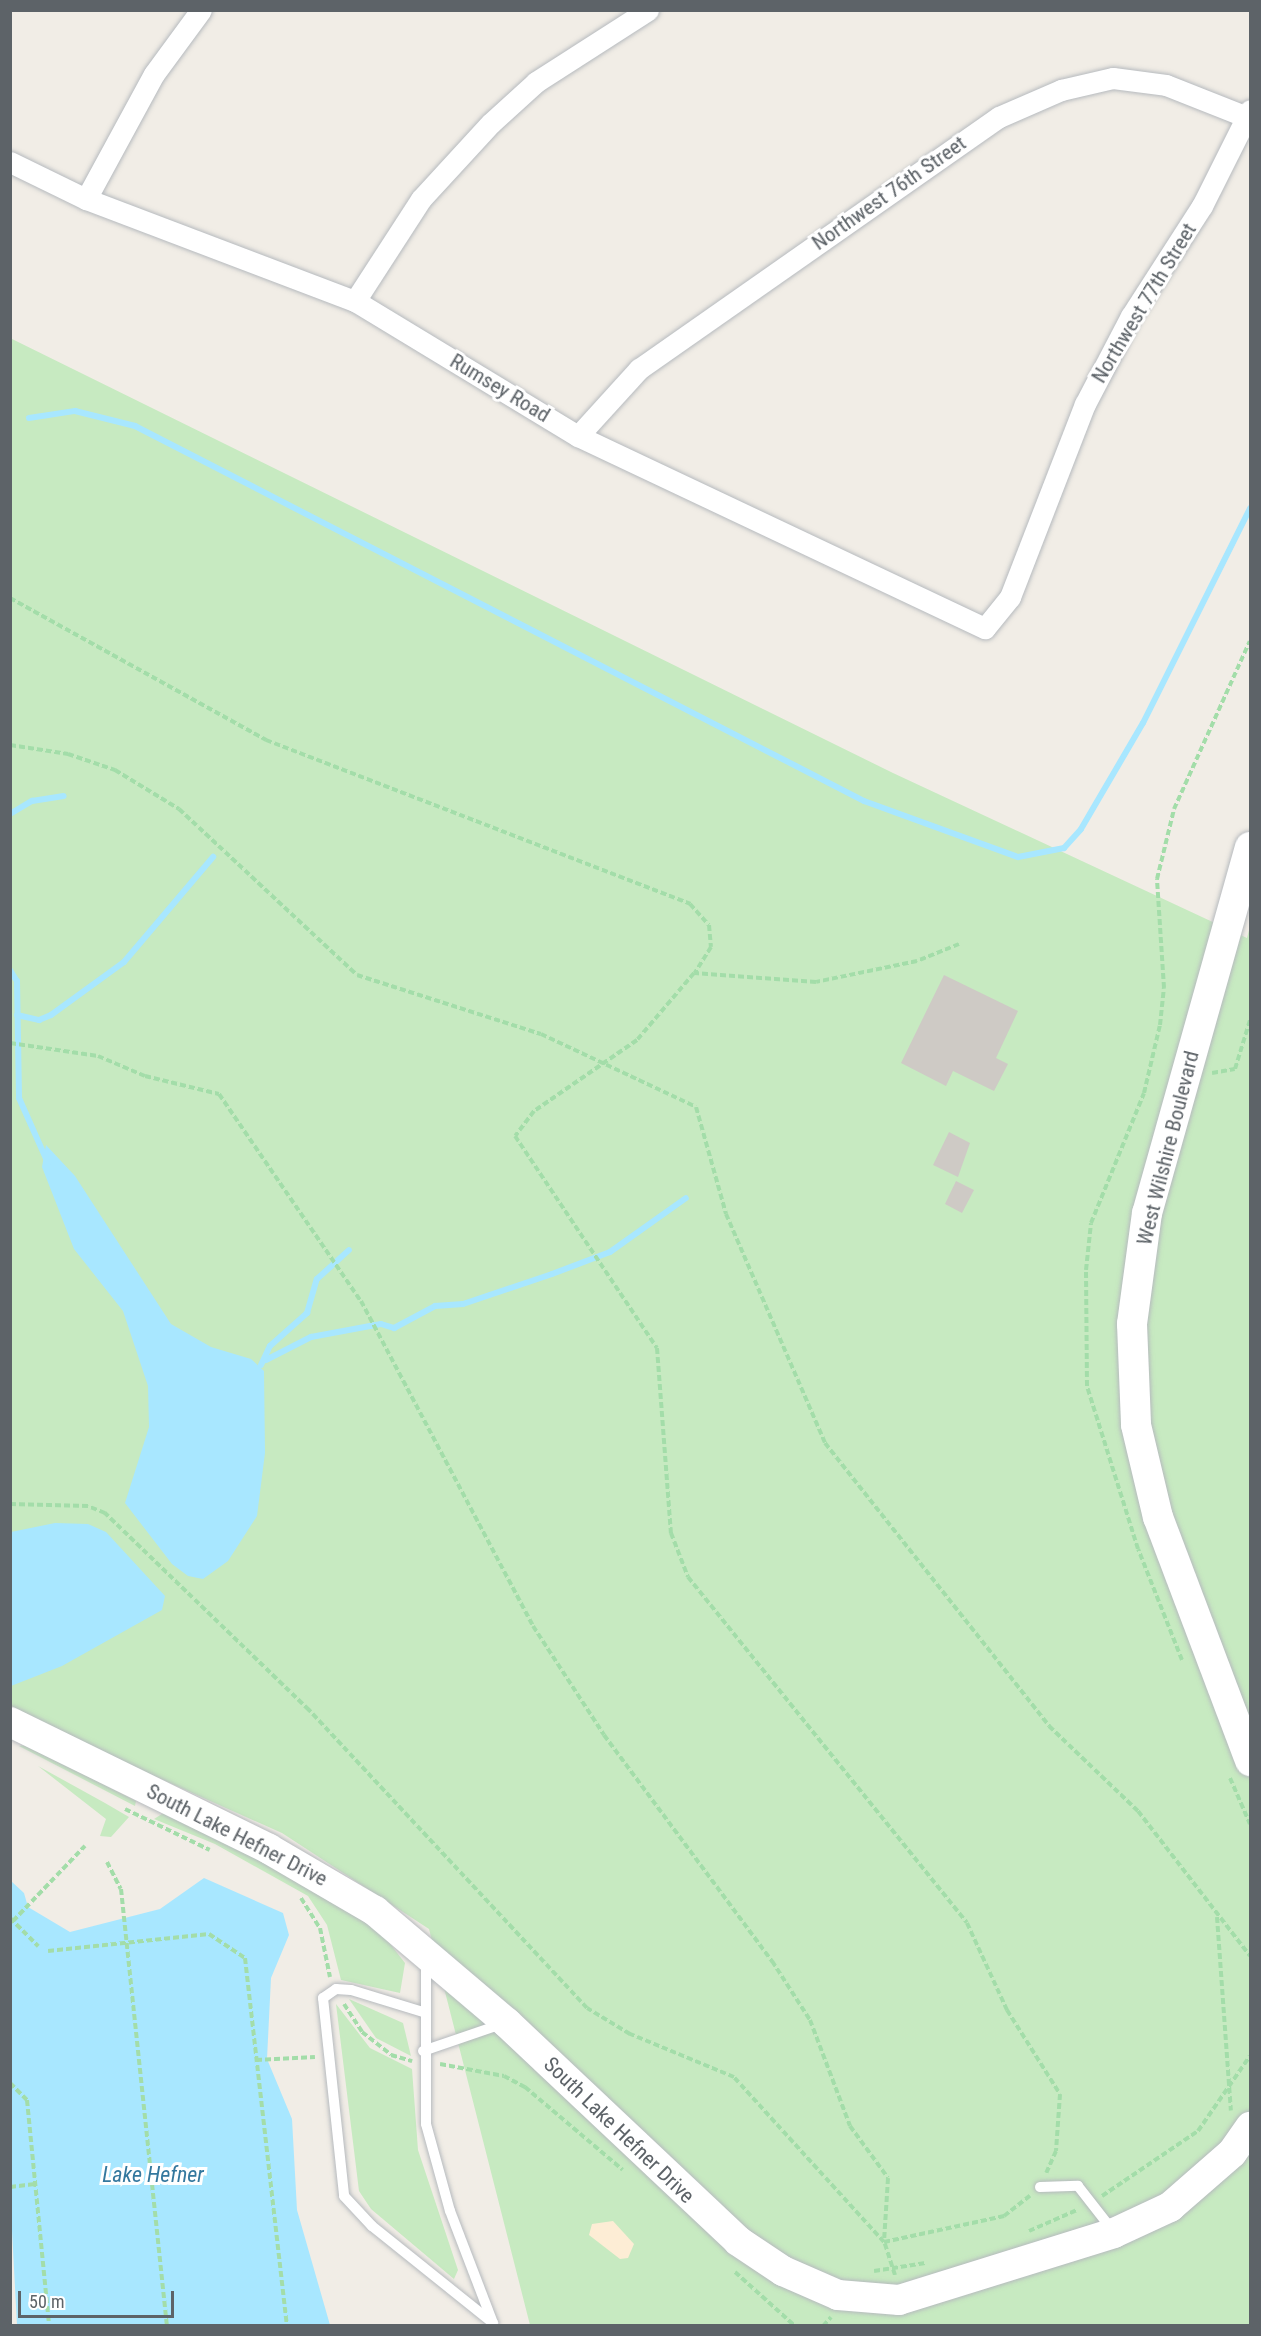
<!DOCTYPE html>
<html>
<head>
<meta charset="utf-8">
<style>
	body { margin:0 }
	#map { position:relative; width:1261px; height:2336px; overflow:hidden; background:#f1ede6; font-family:"Roboto Condensed",sans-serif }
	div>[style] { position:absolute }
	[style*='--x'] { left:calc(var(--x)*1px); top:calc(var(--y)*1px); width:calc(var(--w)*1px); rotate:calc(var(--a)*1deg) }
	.green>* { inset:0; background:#c7eac1 }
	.sand>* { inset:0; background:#fdedd5 }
	.water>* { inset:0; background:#a8e7ff }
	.stream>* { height:6px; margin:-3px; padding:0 3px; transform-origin:3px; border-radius:3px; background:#a8e7ff }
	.building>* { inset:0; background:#cecac5 }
	.path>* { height:4px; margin-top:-2px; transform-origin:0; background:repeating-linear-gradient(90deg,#a3dda9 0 6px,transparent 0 9px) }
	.roads { filter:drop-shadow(0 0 2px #b6babe) drop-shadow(0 0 2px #b6babe) }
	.lane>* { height:10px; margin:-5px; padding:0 5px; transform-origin:5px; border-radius:5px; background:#fff }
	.street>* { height:21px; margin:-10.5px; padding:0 10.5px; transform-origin:10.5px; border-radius:10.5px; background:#fff }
	.secondary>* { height:30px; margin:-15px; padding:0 15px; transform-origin:15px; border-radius:15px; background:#fff }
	span { translate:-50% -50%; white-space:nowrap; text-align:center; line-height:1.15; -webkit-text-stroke:6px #fff; paint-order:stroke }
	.street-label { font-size:21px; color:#5d6368 }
	.water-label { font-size:22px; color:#34789e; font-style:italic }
	.frame { position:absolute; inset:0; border:12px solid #5d6368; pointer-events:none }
	.scale { position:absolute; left:18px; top:2291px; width:156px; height:27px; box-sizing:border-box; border:3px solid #5d6368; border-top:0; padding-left:8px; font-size:18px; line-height:21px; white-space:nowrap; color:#5d6368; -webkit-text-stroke:4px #fff; paint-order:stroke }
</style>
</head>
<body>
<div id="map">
	<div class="green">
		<i style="clip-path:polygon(10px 338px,893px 773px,1247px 938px,1250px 926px,1250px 2325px,530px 2325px,429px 1929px,282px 1833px,11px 1712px)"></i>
		<i style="clip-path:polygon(25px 1745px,136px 1801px,135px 1806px,19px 1746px)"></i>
		<i style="clip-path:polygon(38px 1766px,105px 1803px,129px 1817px,111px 1837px,100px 1836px,106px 1819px)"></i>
		<i style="clip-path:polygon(165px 1812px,319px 1889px,380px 1931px,405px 1963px,400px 1993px,341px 1980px,327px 1925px,308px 1896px,215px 1844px,154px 1819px)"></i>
		<i style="clip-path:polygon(349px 1999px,403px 2023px,411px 2056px,376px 2038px)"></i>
		<i style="clip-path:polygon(336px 2004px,370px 2048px,412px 2069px,418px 2150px,458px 2270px,454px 2279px,371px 2209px,359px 2191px)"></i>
	</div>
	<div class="sand">
		<i style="clip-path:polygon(613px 2221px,634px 2244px,628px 2258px,620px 2259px,589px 2235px,592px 2224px)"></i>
	</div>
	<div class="water">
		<i style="clip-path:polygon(46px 1145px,75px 1176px,171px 1324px,211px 1347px,251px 1359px,264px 1371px,265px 1453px,257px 1516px,228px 1561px,203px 1579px,188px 1576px,172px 1564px,125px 1503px,149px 1427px,148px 1386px,123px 1311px,74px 1249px,42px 1167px)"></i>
		<i style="clip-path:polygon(55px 1523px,88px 1524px,106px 1532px,165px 1596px,162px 1610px,62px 1666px,11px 1686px,11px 1532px)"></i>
		<i style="clip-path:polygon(204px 1878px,283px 1913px,289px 1935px,271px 1978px,267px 2059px,292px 2119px,297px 2210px,330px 2325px,17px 2325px,10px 2193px,11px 1881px,24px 1893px,28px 1907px,70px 1932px,160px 1909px)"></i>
	</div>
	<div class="stream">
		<i style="--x:29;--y:418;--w:47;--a:-8.7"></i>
		<i style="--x:75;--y:411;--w:62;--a:14"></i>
		<i style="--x:135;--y:426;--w:820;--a:27.22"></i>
		<i style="--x:864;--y:801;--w:164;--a:20"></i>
		<i style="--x:1018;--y:857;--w:47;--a:-11.1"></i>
		<i style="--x:1064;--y:848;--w:25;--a:-48"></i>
		<i style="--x:1081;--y:829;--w:123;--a:-59.7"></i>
		<i style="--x:1143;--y:723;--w:240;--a:-63.5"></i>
		<i style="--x:10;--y:814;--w:26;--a:-31"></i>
		<i style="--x:32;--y:801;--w:32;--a:-9"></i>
		<i style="--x:10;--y:970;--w:13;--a:58"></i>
		<i style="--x:17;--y:981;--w:117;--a:89"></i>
		<i style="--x:19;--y:1098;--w:71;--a:66"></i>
		<i style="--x:17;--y:1015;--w:23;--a:13"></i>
		<i style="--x:39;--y:1020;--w:13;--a:-23"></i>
		<i style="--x:51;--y:1015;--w:90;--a:-36"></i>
		<i style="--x:124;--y:962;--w:138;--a:-49.7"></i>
		<i style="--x:266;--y:1360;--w:51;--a:-27.1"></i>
		<i style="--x:311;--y:1337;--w:71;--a:-10.5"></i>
		<i style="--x:381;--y:1324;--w:14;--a:17"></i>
		<i style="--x:394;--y:1328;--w:47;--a:-28.2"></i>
		<i style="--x:435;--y:1306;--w:28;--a:-4"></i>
		<i style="--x:463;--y:1304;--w:94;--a:-18.6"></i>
		<i style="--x:552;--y:1274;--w:62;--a:-20.8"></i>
		<i style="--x:610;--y:1252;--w:93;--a:-35.4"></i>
		<i style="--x:261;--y:1365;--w:21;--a:-65"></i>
		<i style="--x:270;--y:1346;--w:50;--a:-41.7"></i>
		<i style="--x:307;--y:1313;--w:35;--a:-74"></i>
		<i style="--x:317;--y:1279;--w:43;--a:-42.2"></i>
	</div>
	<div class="building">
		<i style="clip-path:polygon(944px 975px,1018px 1011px,996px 1058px,1008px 1064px,994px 1091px,953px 1071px,946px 1086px,901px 1063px)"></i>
		<i style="clip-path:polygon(949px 1132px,970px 1143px,958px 1177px,933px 1165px)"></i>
		<i style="clip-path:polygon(956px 1181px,974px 1190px,962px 1213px,945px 1204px)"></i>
	</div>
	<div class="path">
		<i style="--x:10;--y:598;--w:293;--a:29"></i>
		<i style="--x:266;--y:740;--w:455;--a:21.1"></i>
		<i style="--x:690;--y:904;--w:28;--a:48"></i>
		<i style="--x:709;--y:925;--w:22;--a:85"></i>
		<i style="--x:711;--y:947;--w:31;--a:122"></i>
		<i style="--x:10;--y:745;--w:59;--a:8.8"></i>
		<i style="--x:68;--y:754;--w:50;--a:18.8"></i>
		<i style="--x:115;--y:770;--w:75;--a:31.4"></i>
		<i style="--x:179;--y:809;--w:243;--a:43"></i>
		<i style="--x:357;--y:975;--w:193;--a:17.8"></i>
		<i style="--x:541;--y:1034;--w:171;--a:25.2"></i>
		<i style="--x:696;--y:1107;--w:111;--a:74.3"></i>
		<i style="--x:726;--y:1214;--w:249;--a:66.6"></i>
		<i style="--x:825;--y:1443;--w:361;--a:51.6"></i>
		<i style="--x:1049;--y:1726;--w:123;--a:43.7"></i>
		<i style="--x:1138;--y:1811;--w:183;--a:52.3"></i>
		<i style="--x:959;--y:944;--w:45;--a:158"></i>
		<i style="--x:917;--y:961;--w:103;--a:168.3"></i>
		<i style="--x:816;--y:982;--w:122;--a:-175.8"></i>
		<i style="--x:694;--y:973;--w:88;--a:130.4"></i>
		<i style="--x:637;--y:1040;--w:125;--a:145.4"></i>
		<i style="--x:534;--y:1111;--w:31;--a:127"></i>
		<i style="--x:515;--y:1136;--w:255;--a:56.2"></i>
		<i style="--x:657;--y:1348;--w:186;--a:85.7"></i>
		<i style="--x:671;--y:1533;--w:47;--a:68.9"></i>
		<i style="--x:688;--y:1577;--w:444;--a:51.1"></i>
		<i style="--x:967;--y:1923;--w:96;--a:65.3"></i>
		<i style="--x:1007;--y:2010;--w:99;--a:57.8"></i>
		<i style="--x:1060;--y:2094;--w:57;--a:94"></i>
		<i style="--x:1056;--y:2151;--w:24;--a:114"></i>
		<i style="--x:10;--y:1043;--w:89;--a:8.4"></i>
		<i style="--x:98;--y:1056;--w:51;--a:23.1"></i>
		<i style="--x:145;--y:1076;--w:76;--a:13.7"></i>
		<i style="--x:219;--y:1094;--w:251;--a:55.6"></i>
		<i style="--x:361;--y:1301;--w:368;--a:62.1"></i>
		<i style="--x:533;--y:1626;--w:130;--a:56.9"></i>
		<i style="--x:604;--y:1735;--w:282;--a:53.4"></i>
		<i style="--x:772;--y:1961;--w:70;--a:57.2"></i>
		<i style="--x:810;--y:2020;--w:113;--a:69.3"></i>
		<i style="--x:850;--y:2126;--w:64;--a:53.8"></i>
		<i style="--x:888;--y:2178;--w:64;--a:93.6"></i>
		<i style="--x:884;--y:2242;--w:223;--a:-132.3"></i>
		<i style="--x:734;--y:2077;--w:113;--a:-157.5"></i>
		<i style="--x:630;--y:2034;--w:50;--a:-148.8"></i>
		<i style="--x:587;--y:2008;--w:408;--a:-133"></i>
		<i style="--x:309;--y:1710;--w:284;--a:-136"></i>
		<i style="--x:105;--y:1513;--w:18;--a:-158"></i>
		<i style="--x:88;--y:1506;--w:78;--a:-178.5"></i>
		<i style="--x:1212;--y:1073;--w:23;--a:-10"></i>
		<i style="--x:1235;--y:1069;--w:51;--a:-73"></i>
		<i style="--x:1182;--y:1660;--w:119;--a:-111.6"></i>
		<i style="--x:1138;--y:1549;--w:171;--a:-107.4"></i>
		<i style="--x:1087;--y:1386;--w:116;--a:-90.5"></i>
		<i style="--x:1086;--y:1270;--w:47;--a:-83.9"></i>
		<i style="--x:1091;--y:1223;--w:140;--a:-67.8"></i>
		<i style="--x:1144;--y:1093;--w:70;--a:-76.8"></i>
		<i style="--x:1160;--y:1025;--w:37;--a:-84"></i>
		<i style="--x:1164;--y:988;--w:109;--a:-93.7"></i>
		<i style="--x:1157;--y:879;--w:72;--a:-76.3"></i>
		<i style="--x:1174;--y:809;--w:184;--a:-65.7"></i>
		<i style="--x:1230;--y:1778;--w:50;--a:66.5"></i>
		<i style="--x:125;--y:1809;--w:94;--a:25.8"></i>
		<i style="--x:107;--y:1862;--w:30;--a:63"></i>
		<i style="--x:121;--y:1889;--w:439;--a:84"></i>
		<i style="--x:301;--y:1898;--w:36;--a:58"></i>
		<i style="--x:320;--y:1928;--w:50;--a:78.5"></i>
		<i style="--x:1217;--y:1917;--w:194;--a:85.9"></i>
		<i style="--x:10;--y:1918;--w:40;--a:45"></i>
		<i style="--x:13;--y:1921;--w:104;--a:-46.2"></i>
		<i style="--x:48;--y:1951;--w:162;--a:-6"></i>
		<i style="--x:209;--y:1934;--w:43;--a:33.7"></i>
		<i style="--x:245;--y:1958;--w:370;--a:83.5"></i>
		<i style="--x:344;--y:2004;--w:33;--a:57"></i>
		<i style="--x:362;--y:2032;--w:37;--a:38"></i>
		<i style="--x:391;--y:2055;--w:22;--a:16"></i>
		<i style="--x:256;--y:2060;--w:59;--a:-2.9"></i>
		<i style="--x:440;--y:2064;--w:65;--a:10.6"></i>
		<i style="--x:504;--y:2076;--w:24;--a:28"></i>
		<i style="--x:525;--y:2087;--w:128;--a:40.3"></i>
		<i style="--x:10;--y:2083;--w:24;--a:45"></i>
		<i style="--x:27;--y:2100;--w:227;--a:84.4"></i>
		<i style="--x:10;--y:2187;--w:25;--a:-7"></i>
		<i style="--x:1102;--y:2196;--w:116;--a:-34.1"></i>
		<i style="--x:1198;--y:2131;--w:91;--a:-55.3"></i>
		<i style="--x:1029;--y:2231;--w:52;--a:-23.6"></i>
		<i style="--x:874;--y:2271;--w:52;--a:-8.9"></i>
		<i style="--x:735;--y:2272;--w:81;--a:42"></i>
		<i style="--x:895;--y:2275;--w:35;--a:-108"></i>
		<i style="--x:884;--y:2242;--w:123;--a:-12.2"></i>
		<i style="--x:1004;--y:2216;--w:33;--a:-38"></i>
		<i style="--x:823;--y:2326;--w:12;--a:-48"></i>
	</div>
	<div class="roads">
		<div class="lane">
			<i style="--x:426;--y:1960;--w:164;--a:90"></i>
			<i style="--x:426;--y:2124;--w:90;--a:74.6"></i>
			<i style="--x:450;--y:2211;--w:120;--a:69"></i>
			<i style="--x:423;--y:2012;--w:75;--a:-163"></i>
			<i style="--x:351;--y:1990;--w:15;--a:-176"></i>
			<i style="--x:336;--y:1989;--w:16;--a:145"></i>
			<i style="--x:323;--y:1998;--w:199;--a:83.9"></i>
			<i style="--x:344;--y:2196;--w:41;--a:47"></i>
			<i style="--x:372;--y:2226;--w:155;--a:38.7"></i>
			<i style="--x:423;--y:2051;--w:83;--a:-18.9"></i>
			<i style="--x:1040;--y:2187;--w:38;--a:-2"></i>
			<i style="--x:1078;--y:2186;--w:58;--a:52"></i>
		</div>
		<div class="street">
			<i style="--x:10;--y:162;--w:85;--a:26"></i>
			<i style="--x:86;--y:199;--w:288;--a:20.8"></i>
			<i style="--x:355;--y:301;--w:261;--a:31.2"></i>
			<i style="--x:578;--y:436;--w:450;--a:25.3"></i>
			<i style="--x:985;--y:628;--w:40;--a:-51"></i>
			<i style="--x:1010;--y:597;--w:207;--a:-68.8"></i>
			<i style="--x:1085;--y:404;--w:99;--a:-62.4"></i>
			<i style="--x:1131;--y:316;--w:131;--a:-57.2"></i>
			<i style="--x:1202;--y:206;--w:107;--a:-63.4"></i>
			<i style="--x:86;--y:199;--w:142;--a:-61.5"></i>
			<i style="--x:154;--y:74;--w:79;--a:-53.7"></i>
			<i style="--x:355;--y:301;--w:121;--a:-57.1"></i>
			<i style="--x:421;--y:199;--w:103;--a:-47.4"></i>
			<i style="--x:491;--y:123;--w:61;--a:-42.3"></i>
			<i style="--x:536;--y:82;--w:133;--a:-32.7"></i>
			<i style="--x:578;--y:436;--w:91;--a:-47.7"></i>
			<i style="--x:639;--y:369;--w:439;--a:-35"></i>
			<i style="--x:999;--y:117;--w:68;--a:-23.5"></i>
			<i style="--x:1061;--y:90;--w:53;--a:-13"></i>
			<i style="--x:1113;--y:78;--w:53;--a:7.5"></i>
			<i style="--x:1166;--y:85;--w:87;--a:21.6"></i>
		</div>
		<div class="secondary">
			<i style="--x:1250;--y:847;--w:380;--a:105.7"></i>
			<i style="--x:1147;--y:1213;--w:112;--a:97.7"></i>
			<i style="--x:1132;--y:1324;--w:101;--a:87.7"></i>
			<i style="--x:1136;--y:1425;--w:95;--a:76.6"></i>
			<i style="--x:1158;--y:1517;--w:261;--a:69.3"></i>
			<i style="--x:10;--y:1722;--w:288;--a:26.1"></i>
			<i style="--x:269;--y:1849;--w:123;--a:30.3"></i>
			<i style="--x:375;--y:1911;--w:173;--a:40.3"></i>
			<i style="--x:507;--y:2023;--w:318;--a:43.3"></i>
			<i style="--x:738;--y:2241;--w:54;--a:33.7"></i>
			<i style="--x:783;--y:2271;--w:60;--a:23.6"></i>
			<i style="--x:838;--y:2295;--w:61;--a:4.7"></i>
			<i style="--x:899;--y:2300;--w:225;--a:-17.3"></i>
			<i style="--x:1114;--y:2233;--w:62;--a:-24.9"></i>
			<i style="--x:1170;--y:2207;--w:82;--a:-41.1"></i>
			<i style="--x:1232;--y:2153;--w:32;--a:-55"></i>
		</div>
	</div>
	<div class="street-label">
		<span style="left:889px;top:193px;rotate:-35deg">Northwest 76th Street</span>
		<span style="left:1144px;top:303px;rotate:-59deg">Northwest 77th Street</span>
		<span style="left:500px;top:388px;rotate:31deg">Rumsey Road</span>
		<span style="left:1168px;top:1148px;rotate:-76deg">West Wilshire Boulevard</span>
		<span style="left:237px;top:1835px;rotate:27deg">South Lake Hefner Drive</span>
		<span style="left:619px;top:2130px;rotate:44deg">South Lake Hefner Drive</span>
	</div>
	<div class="water-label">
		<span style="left:153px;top:2175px">Lake Hefner</span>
	</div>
	<div class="frame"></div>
	<div class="scale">50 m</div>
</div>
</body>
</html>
